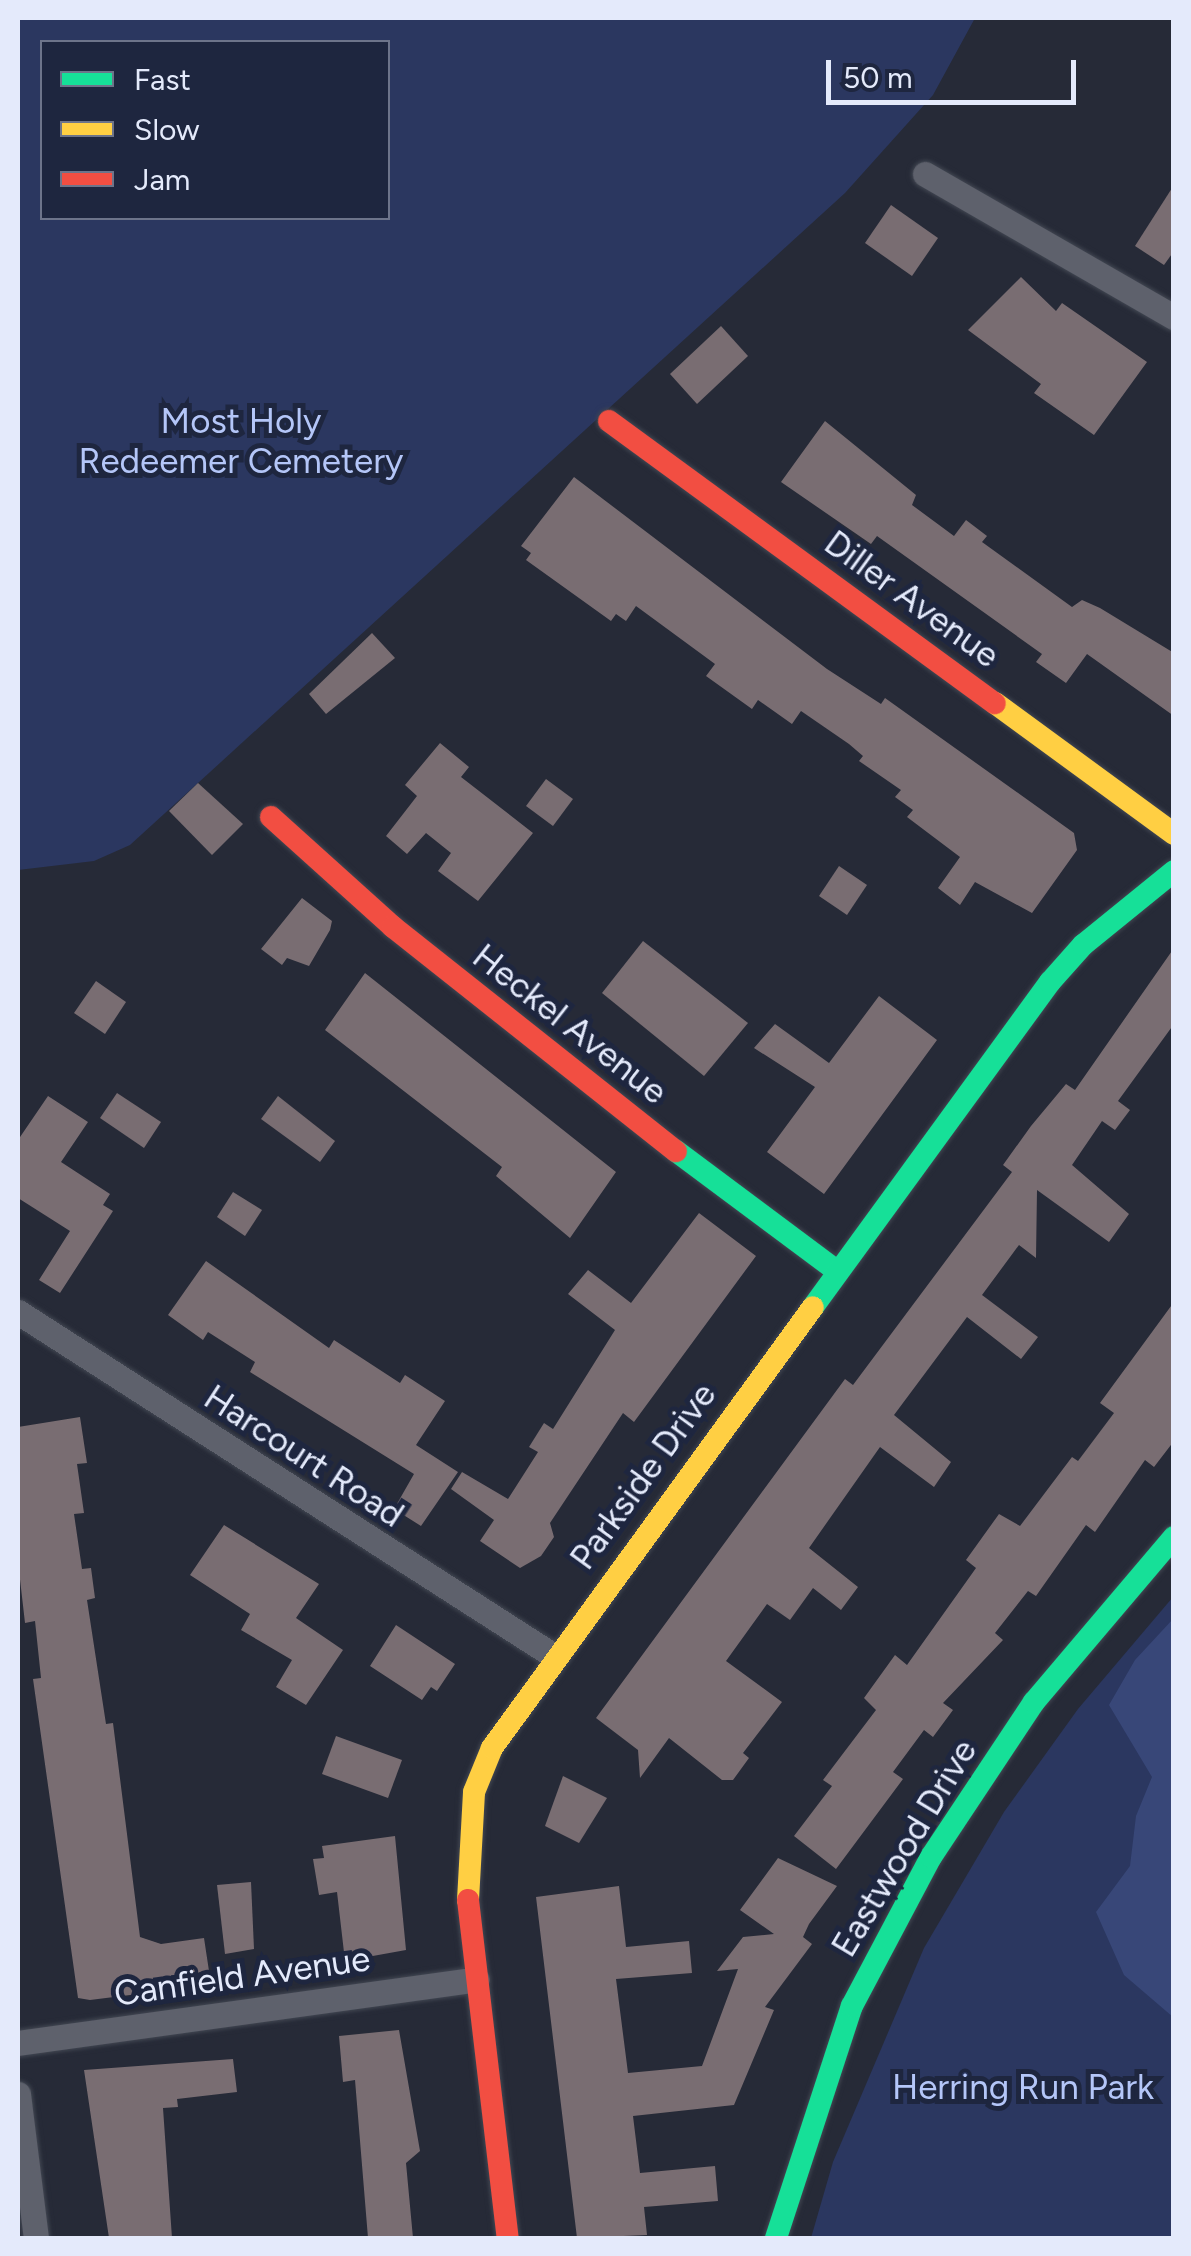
<!DOCTYPE html>
<html>
<head>
<meta charset="utf-8">
<style>
	body { margin:0 }
	#map { position:relative; width:1191px; height:2256px; overflow:hidden; background:#262a37; font-family:Figtree,sans-serif }
	div>[style] { position:absolute }
	[style*='--x'] { left:calc(var(--x)*1px); top:calc(var(--y)*1px); width:calc(var(--w)*1px); rotate:calc(var(--a)*1deg) }
	.green>* { inset:0; background:#2b3760 }
	.forest>* { inset:0; background:#384778 }
	.building>* { inset:0; background:#796d72 }
	.roads { filter:drop-shadow(0 0 2px #424752) drop-shadow(0 0 2px #424752) }
	.street>* { height:25px; margin:-12.5px; padding:0 12.5px; transform-origin:12.5px; border-radius:12.5px; background:#5e616c }
	.fast>* { height:22px; margin:-11px; padding:0 11px; transform-origin:11px; border-radius:11px; background:#16e098 }
	.slow>* { height:22px; margin:-11px; padding:0 11px; transform-origin:11px; border-radius:11px; background:#ffcf43 }
	.jam>* { height:22px; margin:-11px; padding:0 11px; transform-origin:11px; border-radius:11px; background:#f24e42 }
	span { translate:-50% -50%; white-space:nowrap; text-align:center; line-height:1.15; -webkit-text-stroke:10px #1e263f; paint-order:stroke }
	.park-label { font-size:35px; color:#b4c6f8 }
	.street-label { font-size:35px; color:#e4eafb }
	.frame { position:absolute; inset:0; border:20px solid #e4eafb; pointer-events:none }
	.legend { position:absolute; left:40px; top:40px; width:350px; height:180px; box-sizing:border-box; background:#1e263f; border:2px solid #6d748a; margin:0; padding:12px 18px; list-style:none; font-size:30px; color:#e4eafb }
	.legend li { display:flex; align-items:center; gap:20px; height:50px }
	.legend b { width:50px; border:2px solid #6d748a }
	.scale { position:absolute; left:826px; top:60px; width:250px; height:45px; box-sizing:border-box; border:5px solid #e4eafb; border-top:0; padding-left:12px; font-size:30px; line-height:35px; white-space:nowrap; color:#e4eafb; -webkit-text-stroke:8px #1e263f; paint-order:stroke }
</style>
</head>
<body>
<div id="map">
	<div class="green">
		<i style="clip-path:polygon(evenodd,18px 18px,975px 18px,933px 95px,845px 193px,130px 845px,94px 861px,18px 870px,18px 18px,42px 42px,388px 42px,388px 218px,42px 218px,42px 42px)"></i>
		<i style="clip-path:polygon(1173px 1597px,1173px 2238px,811px 2238px,833px 2162px,924px 1948px,1004px 1812px,1078px 1709px)"></i>
	</div>
	<div class="forest">
		<i style="clip-path:polygon(1173px 1619px,1173px 2017px,1124px 1975px,1096px 1912px,1130px 1866px,1136px 1816px,1152px 1777px,1109px 1705px,1135px 1660px)"></i>
	</div>
	<div class="building">
		<i style="clip-path:polygon(1174px 185px,1174px 251px,1164px 265px,1135px 246px)"></i>
		<i style="clip-path:polygon(891px 205px,938px 238px,912px 276px,865px 243px)"></i>
		<i style="clip-path:polygon(1021px 277px,1056px 311px,1062px 303px,1147px 362px,1094px 435px,1034px 393px,1041px 384px,968px 330px)"></i>
		<i style="clip-path:polygon(721px 326px,748px 356px,697px 404px,670px 374px)"></i>
		<i style="clip-path:polygon(825px 421px,916px 495px,912px 505px,954px 536px,966px 520px,987px 536px,982px 542px,1072px 607px,1082px 600px,1100px 608px,1174px 653px,1174px 716px,1087px 654px,1066px 683px,1036px 662px,1042px 654px,877px 536px,871px 544px,781px 482px)"></i>
		<i style="clip-path:polygon(574px 477px,827px 669px,881px 704px,885px 698px,1074px 833px,1077px 850px,1032px 913px,975px 882px,960px 905px,938px 888px,960px 857px,907px 817px,913px 810px,895px 797px,901px 790px,859px 761px,863px 756px,849px 744px,801px 711px,792px 724px,758px 700px,752px 709px,706px 676px,715px 664px,636px 606px,626px 621px,616px 614px,611px 621px,526px 560px,531px 553px,521px 546px)"></i>
		<i style="clip-path:polygon(372px 633px,395px 658px,326px 714px,309px 694px)"></i>
		<i style="clip-path:polygon(440px 743px,469px 767px,461px 777px,533px 833px,478px 901px,438px 871px,451px 853px,426px 833px,407px 854px,386px 836px,417px 796px,405px 785px)"></i>
		<i style="clip-path:polygon(546px 779px,573px 799px,553px 826px,526px 806px)"></i>
		<i style="clip-path:polygon(198px 783px,243px 824px,212px 855px,169px 811px)"></i>
		<i style="clip-path:polygon(839px 866px,867px 885px,847px 915px,819px 896px)"></i>
		<i style="clip-path:polygon(302px 898px,332px 921px,330px 930px,309px 966px,287px 958px,282px 965px,261px 949px)"></i>
		<i style="clip-path:polygon(643px 941px,748px 1023px,704px 1076px,602px 993px)"></i>
		<i style="clip-path:polygon(1174px 948px,1174px 1024px,1118px 1101px,1130px 1110px,1115px 1130px,1102px 1121px,1072px 1165px,1129px 1214px,1109px 1242px,1037px 1190px,1036px 1258px,1019px 1245px,982px 1295px,1038px 1337px,1021px 1359px,967px 1317px,894px 1415px,951px 1462px,934px 1487px,880px 1447px,809px 1548px,858px 1587px,841px 1610px,813px 1588px,790px 1620px,767px 1604px,726px 1661px,782px 1702px,743px 1753px,749px 1758px,733px 1780px,722px 1780px,669px 1738px,640px 1778px,638px 1750px,596px 1718px,845px 1379px,853px 1385px,1012px 1172px,1003px 1165px,1031px 1126px,1066px 1084px,1075px 1090px)"></i>
		<i style="clip-path:polygon(365px 973px,616px 1172px,570px 1238px,496px 1176px,502px 1167px,325px 1030px)"></i>
		<i style="clip-path:polygon(96px 981px,126px 1002px,105px 1034px,74px 1013px)"></i>
		<i style="clip-path:polygon(879px 996px,937px 1040px,824px 1194px,767px 1152px,815px 1087px,754px 1048px,775px 1024px,829px 1063px)"></i>
		<i style="clip-path:polygon(117px 1093px,161px 1122px,144px 1148px,100px 1118px)"></i>
		<i style="clip-path:polygon(48px 1096px,88px 1122px,61px 1162px,110px 1194px,103px 1205px,113px 1211px,60px 1293px,39px 1280px,70px 1231px,18px 1198px,18px 1140px)"></i>
		<i style="clip-path:polygon(278px 1096px,335px 1141px,320px 1162px,261px 1119px)"></i>
		<i style="clip-path:polygon(233px 1192px,262px 1210px,245px 1236px,217px 1217px)"></i>
		<i style="clip-path:polygon(699px 1213px,756px 1256px,634px 1422px,623px 1413px,550px 1523px,554px 1537px,541px 1556px,520px 1568px,480px 1541px,494px 1520px,451px 1489px,462px 1472px,508px 1499px,538px 1452px,529px 1447px,544px 1423px,553px 1429px,615px 1330px,568px 1294px,588px 1270px,631px 1303px)"></i>
		<i style="clip-path:polygon(206px 1261px,329px 1348px,334px 1340px,400px 1383px,405px 1375px,445px 1401px,416px 1445px,458px 1472px,421px 1526px,394px 1509px,414px 1474px,250px 1372px,255px 1362px,208px 1332px,203px 1340px,168px 1315px)"></i>
		<i style="clip-path:polygon(1174px 1302px,1174px 1441px,1154px 1467px,1145px 1460px,1095px 1532px,1086px 1525px,1036px 1596px,1028px 1591px,995px 1633px,1003px 1640px,943px 1703px,953px 1710px,933px 1737px,924px 1730px,893px 1772px,903px 1779px,836px 1869px,794px 1836px,832px 1786px,823px 1780px,876px 1710px,864px 1698px,895px 1655px,907px 1665px,976px 1568px,966px 1560px,999px 1514px,1020px 1526px,1072px 1457px,1078px 1461px,1114px 1413px,1100px 1403px)"></i>
		<i style="clip-path:polygon(80px 1417px,87px 1463px,77px 1464px,84px 1513px,74px 1514px,82px 1569px,91px 1568px,95px 1598px,87px 1600px,106px 1724px,113px 1723px,140px 1937px,161px 1944px,204px 1938px,209px 1971px,155px 1979px,156px 1990px,146px 1993px,90px 2000px,78px 1998px,33px 1679px,41px 1678px,35px 1621px,25px 1623px,18px 1562px,18px 1427px)"></i>
		<i style="clip-path:polygon(224px 1525px,319px 1584px,296px 1618px,343px 1650px,306px 1705px,276px 1687px,292px 1660px,241px 1630px,250px 1614px,190px 1575px)"></i>
		<i style="clip-path:polygon(396px 1625px,455px 1664px,437px 1691px,431px 1687px,422px 1700px,370px 1666px)"></i>
		<i style="clip-path:polygon(336px 1736px,402px 1760px,388px 1798px,322px 1774px)"></i>
		<i style="clip-path:polygon(563px 1776px,607px 1798px,579px 1843px,545px 1826px)"></i>
		<i style="clip-path:polygon(395px 1836px,406px 1950px,345px 1961px,337px 1892px,319px 1895px,313px 1859px,324px 1858px,322px 1846px)"></i>
		<i style="clip-path:polygon(778px 1858px,837px 1886px,809px 1924px,803px 1937px,812px 1944px,765px 2007px,774px 2010px,734px 2105px,633px 2116px,640px 2173px,715px 2166px,718px 2201px,644px 2207px,647px 2235px,577px 2238px,536px 1897px,619px 1886px,626px 1947px,689px 1941px,692px 1973px,616px 1979px,628px 2073px,702px 2066px,738px 1969px,717px 1971px,743px 1937px,774px 1934px,740px 1910px)"></i>
		<i style="clip-path:polygon(251px 1882px,254px 1949px,225px 1954px,217px 1885px)"></i>
		<i style="clip-path:polygon(399px 2030px,420px 2151px,406px 2163px,413px 2238px,368px 2238px,355px 2080px,343px 2082px,339px 2036px)"></i>
		<i style="clip-path:polygon(233px 2059px,237px 2092px,177px 2099px,178px 2107px,163px 2108px,172px 2238px,109px 2238px,84px 2070px)"></i>
	</div>
	<div class="roads">
		<div class="street">
			<i style="--x:925;--y:174;--w:287;--a:29.9"></i>
			<i style="--x:18;--y:1312;--w:637;--a:32.69"></i>
			<i style="--x:18;--y:2043;--w:463;--a:-7.9"></i>
			<i style="--x:18;--y:2094;--w:145;--a:82.9"></i>
		</div>
		<div class="fast">
			<i style="--x:676;--y:1151;--w:201;--a:36.7"></i>
			<i style="--x:813;--y:1307;--w:402;--a:-53.9"></i>
			<i style="--x:1050;--y:982;--w:50;--a:-48.3"></i>
			<i style="--x:1083;--y:945;--w:117;--a:-39.1"></i>
			<i style="--x:776;--y:2238;--w:244;--a:-71.9"></i>
			<i style="--x:852;--y:2006;--w:169;--a:-62.1"></i>
			<i style="--x:931;--y:1857;--w:186;--a:-56.4"></i>
			<i style="--x:1034;--y:1702;--w:216;--a:-49.7"></i>
		</div>
		<div class="slow">
			<i style="--x:995;--y:703;--w:222;--a:36.2"></i>
			<i style="--x:468;--y:1900;--w:108;--a:-86.8"></i>
			<i style="--x:474;--y:1792;--w:48;--a:-67.8"></i>
			<i style="--x:492;--y:1748;--w:545;--a:-53.95"></i>
		</div>
		<div class="jam">
			<i style="--x:609;--y:421;--w:478;--a:36.2"></i>
			<i style="--x:271;--y:817;--w:164;--a:42"></i>
			<i style="--x:393;--y:927;--w:361;--a:38.4"></i>
			<i style="--x:468;--y:1900;--w:340;--a:83.3"></i>
		</div>
	</div>
	<div class="park-label">
		<span style="left:241px;top:441px">Most Holy<br>Redeemer Cemetery</span>
		<span style="left:1023px;top:2087px">Herring Run Park</span>
	</div>
	<div class="street-label">
		<span style="left:912px;top:599px;rotate:36deg">Diller Avenue</span>
		<span style="left:570px;top:1024px;rotate:38deg">Heckel Avenue</span>
		<span style="left:304px;top:1456px;rotate:33deg">Harcourt Road</span>
		<span style="left:643px;top:1476px;rotate:-54deg">Parkside Drive</span>
		<span style="left:904px;top:1848px;rotate:-59deg">Eastwood Drive</span>
		<span style="left:242px;top:1976px;rotate:-8deg">Canfield Avenue</span>
	</div>
	<div class="frame"></div>
	<ul class="legend">
	<li><b style="height:12px;background:#16e098"></b>Fast</li>
	<li><b style="height:12px;background:#ffcf43"></b>Slow</li>
	<li><b style="height:12px;background:#f24e42"></b>Jam</li>
	</ul>
	<div class="scale">50 m</div>
</div>
</body>
</html>
